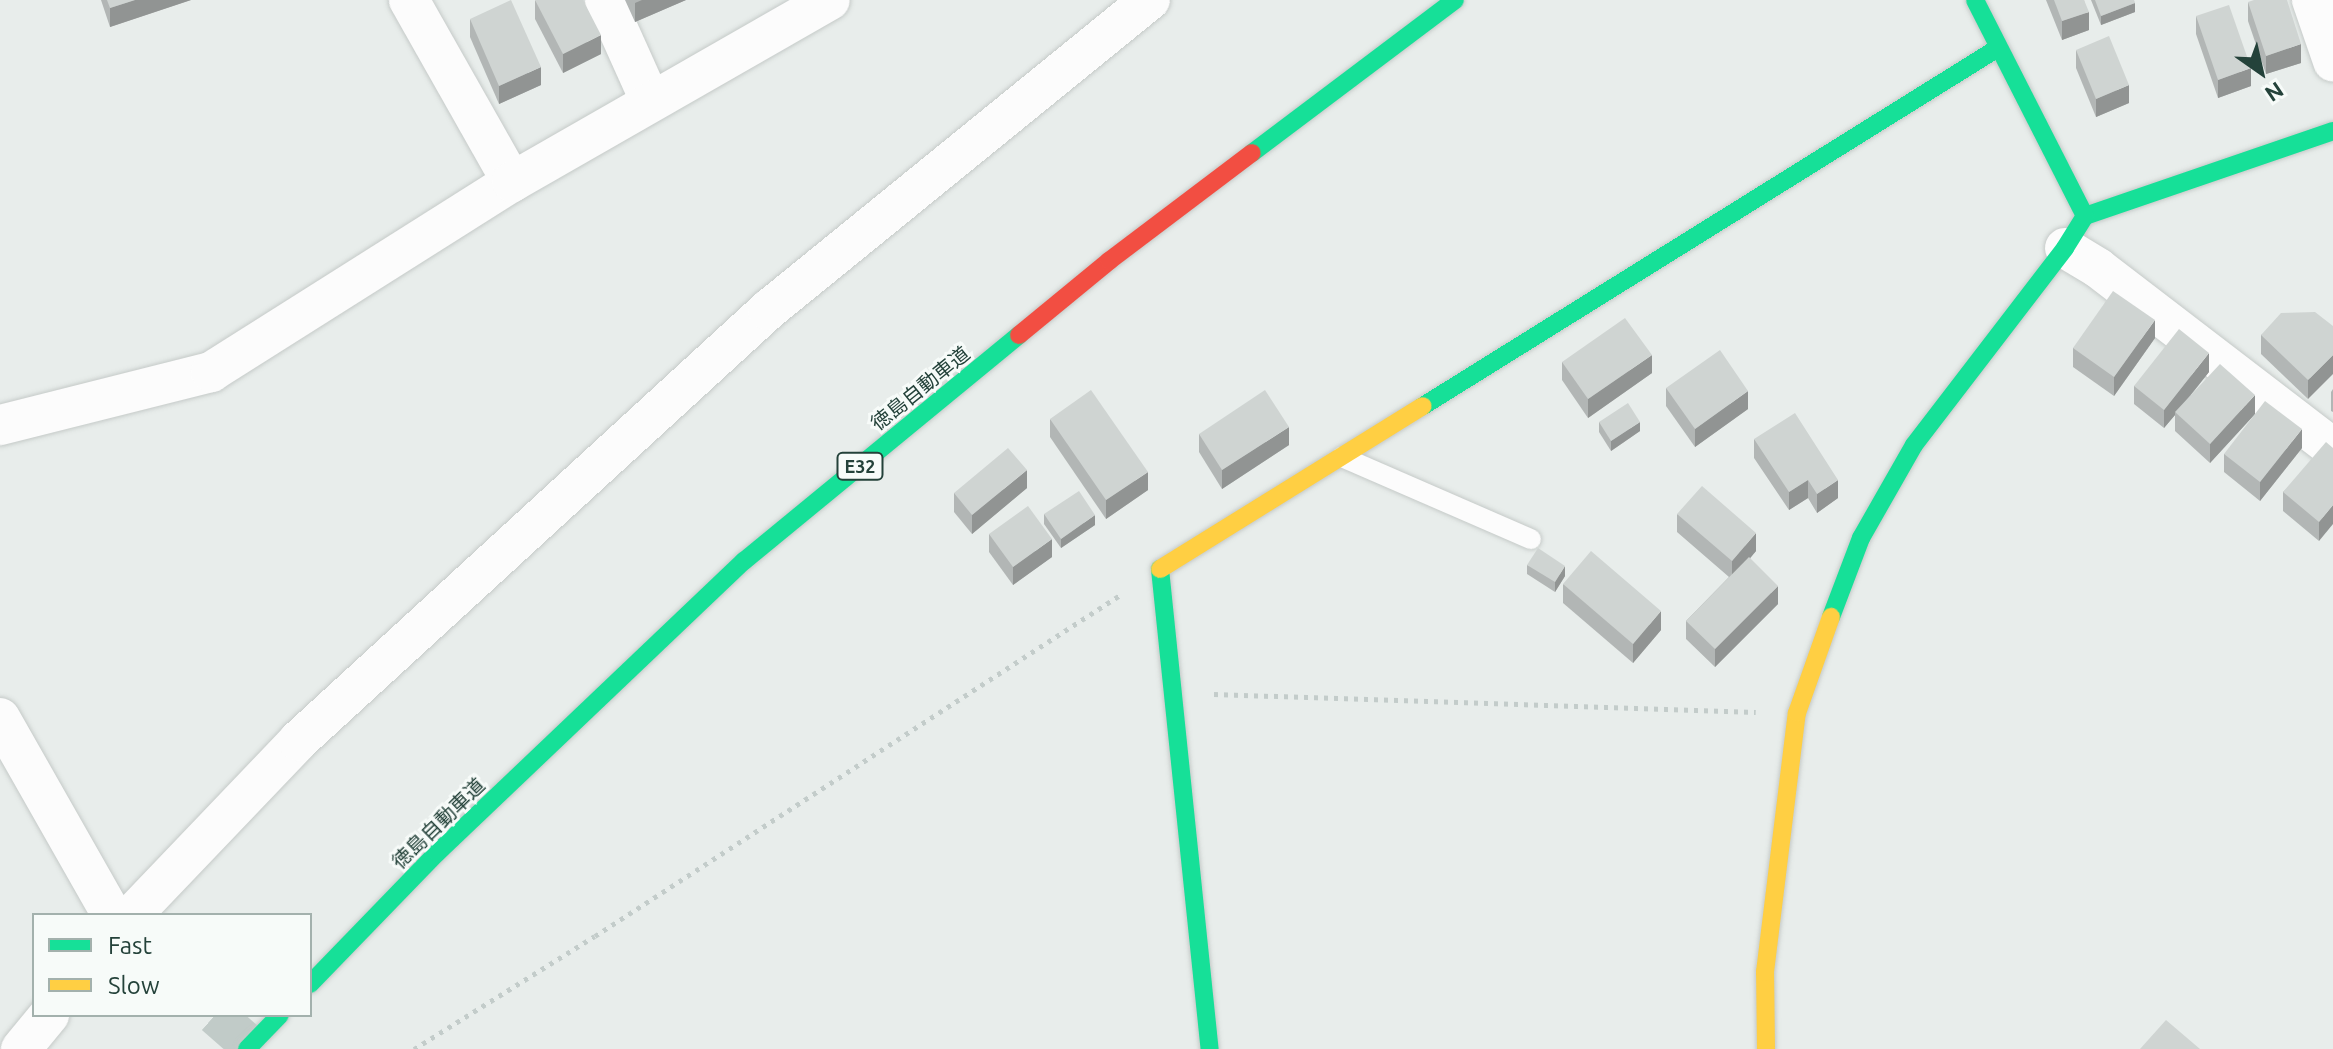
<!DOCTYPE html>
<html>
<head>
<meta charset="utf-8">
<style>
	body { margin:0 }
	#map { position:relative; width:2333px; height:1049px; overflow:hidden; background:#e8edeb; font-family:Ubuntu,"Noto Sans JP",sans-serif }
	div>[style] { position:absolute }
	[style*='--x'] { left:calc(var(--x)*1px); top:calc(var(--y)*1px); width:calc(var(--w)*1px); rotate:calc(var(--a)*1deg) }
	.street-tunnel>* { height:40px; margin-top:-20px; transform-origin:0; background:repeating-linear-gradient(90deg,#c1cbc8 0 40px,transparent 0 60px) }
	.path>* { height:5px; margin-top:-2.5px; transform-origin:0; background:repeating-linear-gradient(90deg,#c3ccca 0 4px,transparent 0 10px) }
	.roads { filter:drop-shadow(0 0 2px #c5cac8) drop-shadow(0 0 2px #c5cac8) }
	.lane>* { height:20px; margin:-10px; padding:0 10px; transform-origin:10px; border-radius:10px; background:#fcfcfc }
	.street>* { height:40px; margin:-20px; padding:0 20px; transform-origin:20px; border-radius:20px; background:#fcfcfc }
	.fast>* { height:18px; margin:-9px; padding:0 9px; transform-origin:9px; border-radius:9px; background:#16e098 }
	.slow>* { height:18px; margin:-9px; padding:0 9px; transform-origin:9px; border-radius:9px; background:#ffcf43 }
	.jam>* { height:18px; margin:-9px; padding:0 9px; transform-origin:9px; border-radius:9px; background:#f24e42 }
	.wall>* { inset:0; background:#b2b6b5 }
	.shaded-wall>* { inset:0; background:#919493 }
	.building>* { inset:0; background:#cfd4d2 }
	span { translate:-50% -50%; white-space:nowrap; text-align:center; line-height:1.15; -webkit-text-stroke:6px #f7fbf9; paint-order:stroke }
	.shield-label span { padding:2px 6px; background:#f7fbf9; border:2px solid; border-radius:6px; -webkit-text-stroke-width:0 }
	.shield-label { font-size:18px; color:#24423a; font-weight:700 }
	.street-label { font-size:20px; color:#24423a }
	.legend { position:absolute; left:32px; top:913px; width:280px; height:104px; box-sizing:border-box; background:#f7fbf9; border:2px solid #a3b1ad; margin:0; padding:10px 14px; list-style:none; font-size:24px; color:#24423a }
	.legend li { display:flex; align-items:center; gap:16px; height:40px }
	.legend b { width:40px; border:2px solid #a3b1ad }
	.north { position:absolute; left:2221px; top:32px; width:80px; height:80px; -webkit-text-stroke:6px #f7fbf9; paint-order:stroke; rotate:146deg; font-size:22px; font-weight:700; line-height:32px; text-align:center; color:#24423a }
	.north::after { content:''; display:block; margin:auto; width:28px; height:36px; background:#24423a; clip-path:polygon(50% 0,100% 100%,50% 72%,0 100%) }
</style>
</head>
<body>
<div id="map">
	<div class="street-tunnel">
		<i style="--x:215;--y:1015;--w:52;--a:41.1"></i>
	</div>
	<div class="path">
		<i style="--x:1214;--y:694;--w:542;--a:1.9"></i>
		<i style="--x:414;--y:1049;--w:213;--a:-32"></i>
		<i style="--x:595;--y:936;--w:626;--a:-33"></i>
	</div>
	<div class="roads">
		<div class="lane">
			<i style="--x:1342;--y:457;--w:206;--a:23.5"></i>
		</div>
		<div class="street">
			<i style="--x:409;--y:0;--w:209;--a:60.5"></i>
			<i style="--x:605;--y:0;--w:110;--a:65.8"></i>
			<i style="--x:2312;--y:0;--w:65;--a:71"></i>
			<i style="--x:2065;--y:248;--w:39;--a:31"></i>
			<i style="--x:2098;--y:268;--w:296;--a:37.5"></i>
			<i style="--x:0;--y:425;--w:218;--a:-14.1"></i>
			<i style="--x:211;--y:372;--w:356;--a:-32.3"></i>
			<i style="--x:512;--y:182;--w:366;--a:-29.8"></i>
			<i style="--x:0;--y:718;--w:227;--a:60.4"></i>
			<i style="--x:132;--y:915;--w:240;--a:-46.3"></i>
			<i style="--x:298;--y:741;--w:638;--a:-42.52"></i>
			<i style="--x:768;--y:310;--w:492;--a:-39.1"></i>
			<i style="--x:21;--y:1049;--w:44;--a:-50.5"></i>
		</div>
		<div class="fast">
			<i style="--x:1252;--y:153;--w:254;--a:-37"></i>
			<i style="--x:2085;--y:216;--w:262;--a:-18.9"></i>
			<i style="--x:1423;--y:406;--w:677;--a:-31.91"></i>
			<i style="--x:1160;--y:569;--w:483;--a:84.1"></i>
			<i style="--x:1831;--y:617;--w:85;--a:-69.2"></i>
			<i style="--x:1861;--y:538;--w:107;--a:-60.3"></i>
			<i style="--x:1914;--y:445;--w:248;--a:-52.5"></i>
			<i style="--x:2065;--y:248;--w:38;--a:-58"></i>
			<i style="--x:2085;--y:216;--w:242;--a:-117"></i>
			<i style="--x:310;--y:984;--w:182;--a:-45.9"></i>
			<i style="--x:437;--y:853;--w:424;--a:-43.6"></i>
			<i style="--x:744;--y:561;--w:356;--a:-39.4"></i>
			<i style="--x:247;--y:1049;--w:47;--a:-45.9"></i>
		</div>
		<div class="slow">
			<i style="--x:1160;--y:569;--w:309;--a:-31.8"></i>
			<i style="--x:1766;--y:1049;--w:77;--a:-90.7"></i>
			<i style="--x:1765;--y:972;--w:261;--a:-83"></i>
			<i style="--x:1797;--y:713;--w:102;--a:-70.5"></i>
		</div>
		<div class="jam">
			<i style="--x:1019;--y:335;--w:117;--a:-39.4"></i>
			<i style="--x:1109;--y:261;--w:179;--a:-37.1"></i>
		</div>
	</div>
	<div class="wall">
		<i style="clip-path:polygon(101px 0,191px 0,110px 27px)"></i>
		<i style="clip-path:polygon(535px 0,601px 54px,563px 73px,535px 19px)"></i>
		<i style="clip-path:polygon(625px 0,686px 0,635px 22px)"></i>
		<i style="clip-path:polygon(2046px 0,2084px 0,2089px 30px,2062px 40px)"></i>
		<i style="clip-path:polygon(2091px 0,2134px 0,2135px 12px,2101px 25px)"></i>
		<i style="clip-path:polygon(2248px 2px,2301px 63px,2266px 74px,2248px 21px)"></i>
		<i style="clip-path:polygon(2196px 16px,2251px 86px,2218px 98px,2196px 34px)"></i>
		<i style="clip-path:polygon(470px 19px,541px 85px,499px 104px,470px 37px)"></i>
		<i style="clip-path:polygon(2076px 50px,2129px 103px,2096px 117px,2076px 68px)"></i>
		<i style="clip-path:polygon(2315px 312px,2308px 399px,2261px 354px,2261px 335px)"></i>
		<i style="clip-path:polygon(2155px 338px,2114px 396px,2073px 367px,2073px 348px)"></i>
		<i style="clip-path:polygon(1562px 362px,1652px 373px,1588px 418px,1562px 380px)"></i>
		<i style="clip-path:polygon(2209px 372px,2191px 395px,2255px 414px,2210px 463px,2175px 431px,2175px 415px,2164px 428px,2134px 404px,2134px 386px)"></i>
		<i style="clip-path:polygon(1666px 388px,1748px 409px,1695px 447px,1666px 406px)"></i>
		<i style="clip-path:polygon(2333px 389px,2333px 412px,2331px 411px,2331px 392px)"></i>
		<i style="clip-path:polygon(1050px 419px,1148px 490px,1106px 519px,1050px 437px)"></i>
		<i style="clip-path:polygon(1599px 422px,1640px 431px,1611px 451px,1599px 432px)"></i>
		<i style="clip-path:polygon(1199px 434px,1289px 445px,1222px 489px,1199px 452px)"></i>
		<i style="clip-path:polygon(1754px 439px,1838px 498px,1817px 513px,1808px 498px,1789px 510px,1754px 458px)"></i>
		<i style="clip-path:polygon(2302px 448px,2260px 501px,2224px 472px,2224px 454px)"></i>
		<i style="clip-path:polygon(2333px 448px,2319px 541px,2283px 511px,2283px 492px)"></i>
		<i style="clip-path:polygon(1027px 488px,972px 534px,954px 512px,954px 493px)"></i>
		<i style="clip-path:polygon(1044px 514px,1095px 525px,1061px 548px,1044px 524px)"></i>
		<i style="clip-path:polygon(1677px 514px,1756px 551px,1750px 558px,1778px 604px,1715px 667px,1686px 639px,1686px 621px,1729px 577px,1677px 532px)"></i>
		<i style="clip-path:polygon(989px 534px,1052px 557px,1013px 585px,989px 552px)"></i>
		<i style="clip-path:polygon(1527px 565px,1565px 576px,1555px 592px,1527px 574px)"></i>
		<i style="clip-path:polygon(1563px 584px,1661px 630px,1633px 663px,1563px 603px)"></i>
	</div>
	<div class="shaded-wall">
		<i style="clip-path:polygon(135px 0,191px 0,110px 27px,110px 8px)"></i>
		<i style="clip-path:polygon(642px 0,686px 0,635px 22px,635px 3px)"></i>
		<i style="clip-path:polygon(2135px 3px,2135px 12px,2101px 25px,2101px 16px)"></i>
		<i style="clip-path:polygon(2089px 12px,2089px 30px,2062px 40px,2062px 21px)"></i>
		<i style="clip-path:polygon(601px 35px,601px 54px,563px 73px,563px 54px)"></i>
		<i style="clip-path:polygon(2301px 44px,2301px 63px,2266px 74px,2266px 56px)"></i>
		<i style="clip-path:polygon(541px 67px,541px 85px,499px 104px,499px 86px)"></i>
		<i style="clip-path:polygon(2251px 68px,2251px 86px,2218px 98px,2218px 80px)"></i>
		<i style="clip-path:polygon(2129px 85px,2129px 103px,2096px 117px,2096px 99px)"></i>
		<i style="clip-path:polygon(2155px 320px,2155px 338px,2114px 396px,2114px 377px)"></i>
		<i style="clip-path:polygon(2209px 353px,2209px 372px,2176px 413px,2175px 412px,2175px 415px,2164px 428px,2164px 410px)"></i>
		<i style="clip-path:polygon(1652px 355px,1652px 373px,1588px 418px,1588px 399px)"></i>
		<i style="clip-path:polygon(2333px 355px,2333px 374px,2308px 399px,2308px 380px)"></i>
		<i style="clip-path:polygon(1748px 391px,1748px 409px,1695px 447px,1695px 429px)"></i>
		<i style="clip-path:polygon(2255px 395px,2255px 414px,2210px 463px,2210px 444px)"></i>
		<i style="clip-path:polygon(1640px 422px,1640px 431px,1611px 451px,1611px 441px)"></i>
		<i style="clip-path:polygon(1289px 427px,1289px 445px,1222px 489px,1222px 470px)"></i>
		<i style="clip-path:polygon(2302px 429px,2302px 448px,2260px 501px,2260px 482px)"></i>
		<i style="clip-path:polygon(1027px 470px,1027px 488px,972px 534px,972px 515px)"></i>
		<i style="clip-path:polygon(1148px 472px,1148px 490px,1106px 519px,1106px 500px)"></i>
		<i style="clip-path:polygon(1808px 480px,1808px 498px,1789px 510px,1789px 492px)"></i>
		<i style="clip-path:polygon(1838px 480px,1838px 498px,1817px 513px,1817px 494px)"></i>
		<i style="clip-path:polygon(2333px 505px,2333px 524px,2319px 541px,2319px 522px)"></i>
		<i style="clip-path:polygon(1095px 515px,1095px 525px,1061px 548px,1061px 539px)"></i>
		<i style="clip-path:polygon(1756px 533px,1756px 551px,1732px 580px,1732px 561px)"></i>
		<i style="clip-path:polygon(1052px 539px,1052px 557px,1013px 585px,1013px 567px)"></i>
		<i style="clip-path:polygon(1565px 566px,1565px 576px,1555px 592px,1555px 582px)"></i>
		<i style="clip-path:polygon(1778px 586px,1778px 604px,1715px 667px,1715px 649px)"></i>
		<i style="clip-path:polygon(1661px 611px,1661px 630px,1633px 663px,1633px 644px)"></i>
	</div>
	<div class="building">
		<i style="clip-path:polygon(107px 0,135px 0,110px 8px)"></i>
		<i style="clip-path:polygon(511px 0,541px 67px,499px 86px,470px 19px)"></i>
		<i style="clip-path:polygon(535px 0,583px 0,601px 35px,563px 54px)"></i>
		<i style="clip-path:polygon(2054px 0,2084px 0,2089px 12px,2062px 21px)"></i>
		<i style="clip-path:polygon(2095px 0,2134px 0,2135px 3px,2101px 16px)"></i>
		<i style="clip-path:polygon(2254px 0,2287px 0,2301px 44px,2266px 56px,2248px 2px)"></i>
		<i style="clip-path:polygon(2229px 5px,2251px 68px,2218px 80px,2196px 16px)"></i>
		<i style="clip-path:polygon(2109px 36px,2129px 85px,2096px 99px,2076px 50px)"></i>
		<i style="clip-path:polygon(2113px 291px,2155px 320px,2114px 377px,2073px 348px)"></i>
		<i style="clip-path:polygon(2315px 312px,2333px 326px,2333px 355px,2308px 380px,2261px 335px,2281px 313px)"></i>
		<i style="clip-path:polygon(1625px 318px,1652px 355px,1588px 399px,1562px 362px)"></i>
		<i style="clip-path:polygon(2179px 329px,2209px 353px,2164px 410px,2134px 386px)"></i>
		<i style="clip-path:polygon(1720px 350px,1748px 391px,1695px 429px,1666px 388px)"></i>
		<i style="clip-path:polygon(2220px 364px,2255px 395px,2210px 444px,2175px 412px)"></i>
		<i style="clip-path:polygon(1091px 390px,1148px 472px,1106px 500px,1050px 419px)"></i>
		<i style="clip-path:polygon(1265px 390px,1289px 427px,1222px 470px,1199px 434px)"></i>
		<i style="clip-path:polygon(2265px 401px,2302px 429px,2260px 482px,2224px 454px)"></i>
		<i style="clip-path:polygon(1628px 403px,1640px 422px,1611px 441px,1599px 422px)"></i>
		<i style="clip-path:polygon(1795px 413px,1838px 480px,1817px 494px,1808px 480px,1789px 492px,1754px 439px)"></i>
		<i style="clip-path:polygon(2326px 442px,2333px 448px,2333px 505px,2319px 522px,2283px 492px)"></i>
		<i style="clip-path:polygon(1008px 448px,1027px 470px,972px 515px,954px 493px)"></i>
		<i style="clip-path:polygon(1702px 486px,1756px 533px,1732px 561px,1677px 514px)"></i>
		<i style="clip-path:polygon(1079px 491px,1095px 515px,1061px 539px,1044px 514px)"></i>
		<i style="clip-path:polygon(1028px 506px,1052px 539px,1013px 567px,989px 534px)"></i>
		<i style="clip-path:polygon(1538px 548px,1565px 566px,1555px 582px,1527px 565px)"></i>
		<i style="clip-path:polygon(1591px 551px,1661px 611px,1633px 644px,1563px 584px)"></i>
		<i style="clip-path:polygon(1749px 557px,1778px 586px,1715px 649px,1686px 621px)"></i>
		<i style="clip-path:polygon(2166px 1020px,2200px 1049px,2140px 1049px)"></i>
	</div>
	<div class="shield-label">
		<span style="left:860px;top:466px">E32</span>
	</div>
	<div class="street-label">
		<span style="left:920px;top:388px;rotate:-39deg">徳島自動車道</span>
		<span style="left:438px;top:823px;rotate:-44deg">徳島自動車道</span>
	</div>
	<ul class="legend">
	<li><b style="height:10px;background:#16e098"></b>Fast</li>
	<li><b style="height:10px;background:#ffcf43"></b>Slow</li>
	</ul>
	<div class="north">N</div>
</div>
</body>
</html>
